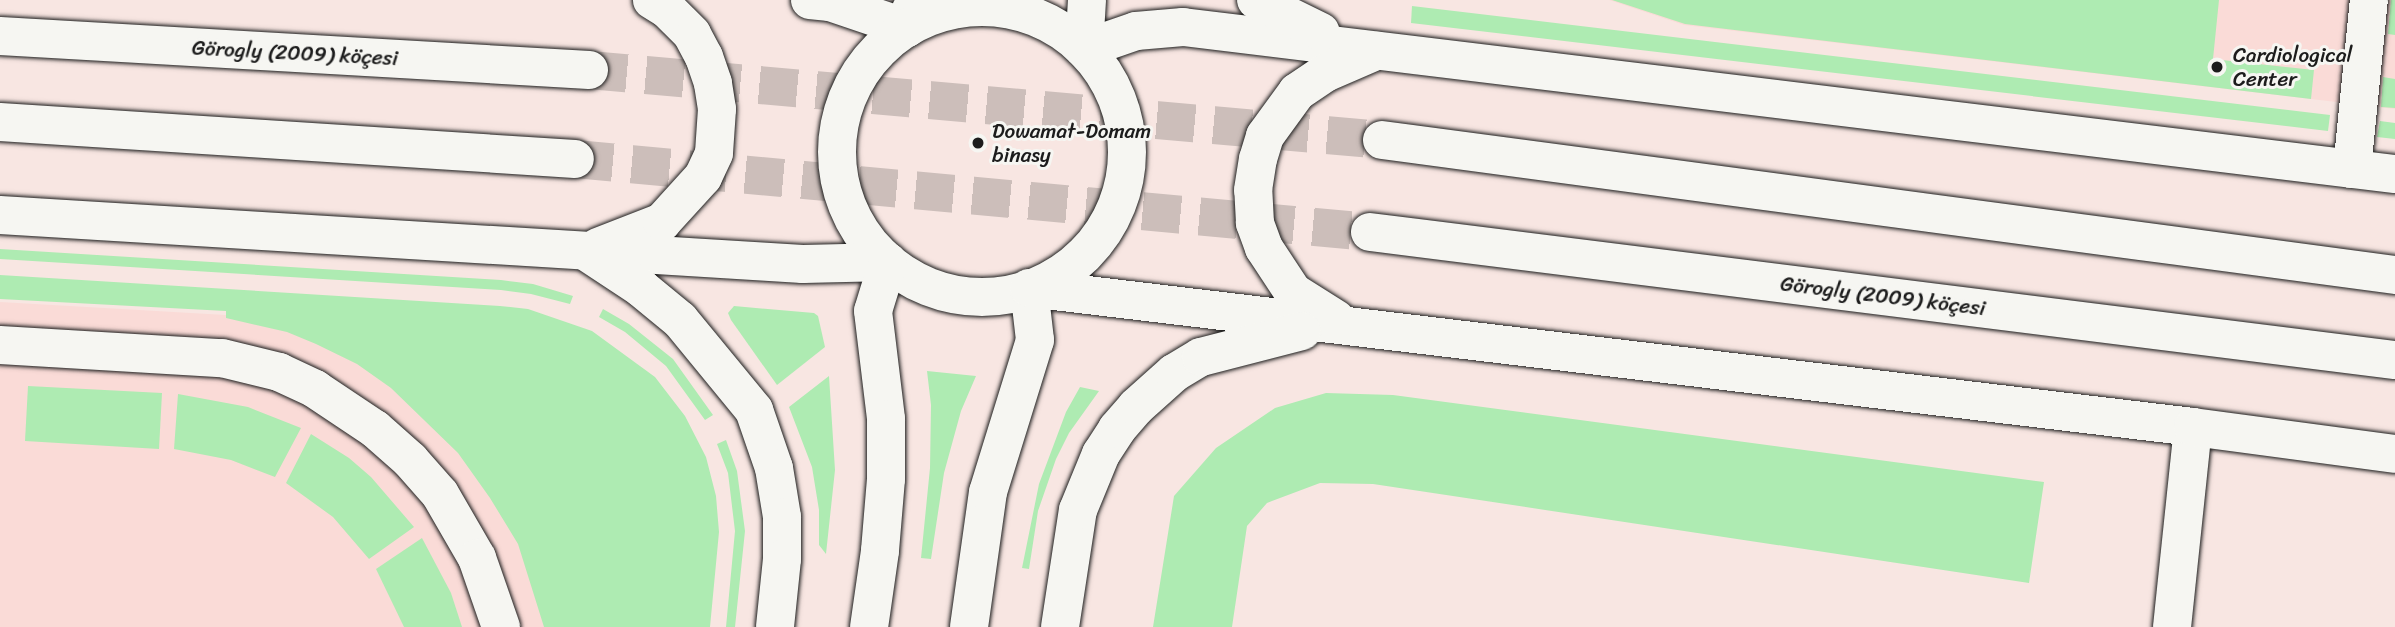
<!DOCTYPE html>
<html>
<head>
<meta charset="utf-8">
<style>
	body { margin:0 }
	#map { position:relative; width:2395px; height:627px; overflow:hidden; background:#f8e6e2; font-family:Sriracha,sans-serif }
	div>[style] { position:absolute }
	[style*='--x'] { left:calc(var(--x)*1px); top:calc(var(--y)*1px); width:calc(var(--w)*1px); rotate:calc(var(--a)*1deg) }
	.built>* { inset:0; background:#fadbd7 }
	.green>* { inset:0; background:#aeebb2 }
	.major-tunnel>* { height:38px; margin-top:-19px; transform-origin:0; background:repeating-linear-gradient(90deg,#ccbeba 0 38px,transparent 0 57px) }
	.roads { filter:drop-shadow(0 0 2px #1c1c1c) drop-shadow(0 0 2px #1c1c1c) }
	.minor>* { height:38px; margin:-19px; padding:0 19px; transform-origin:19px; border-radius:19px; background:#f6f6f2 }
	.major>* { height:38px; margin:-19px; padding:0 19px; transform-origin:19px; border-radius:19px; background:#f6f6f2 }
	.major>.ring { margin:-19px; padding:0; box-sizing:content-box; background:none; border:38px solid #f6f6f2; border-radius:50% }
	.dots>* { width:19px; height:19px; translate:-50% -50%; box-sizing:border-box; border:4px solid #f6f6f2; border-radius:50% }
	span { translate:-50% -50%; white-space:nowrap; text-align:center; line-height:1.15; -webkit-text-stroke:6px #f6f6f2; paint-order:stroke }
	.street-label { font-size:21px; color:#1c1c1c }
	.poi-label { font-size:21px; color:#1c1c1c }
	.left { translate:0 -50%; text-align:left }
</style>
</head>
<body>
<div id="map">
	<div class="built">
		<i style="clip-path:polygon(1609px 0,2395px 0,2395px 109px,1684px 25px)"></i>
		<i style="clip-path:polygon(0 302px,468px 329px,609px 627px,0 627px)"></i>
	</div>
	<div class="green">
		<i style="clip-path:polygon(1612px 0,2219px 0,2213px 59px,2314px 70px,2311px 99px,1685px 24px)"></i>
		<i style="clip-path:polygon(2391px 0,2395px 0,2395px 35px,2388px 34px)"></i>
		<i style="clip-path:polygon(1412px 6px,2330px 115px,2328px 131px,1411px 23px)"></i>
		<i style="clip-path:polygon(2383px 77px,2395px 79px,2395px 108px,2381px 107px)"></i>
		<i style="clip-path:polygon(2380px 121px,2395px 123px,2395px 139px,2377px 137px)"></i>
		<i style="clip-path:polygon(0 249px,501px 280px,533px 284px,573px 296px,570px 304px,531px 294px,501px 290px,0 259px)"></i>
		<i style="clip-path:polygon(0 275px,500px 306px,528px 309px,592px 331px,655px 377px,685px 416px,706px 457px,716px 496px,719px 532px,710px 627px,544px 627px,518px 544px,490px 498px,458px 453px,391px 388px,357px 364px,316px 344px,287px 332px,226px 318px,226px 311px,0 299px)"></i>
		<i style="clip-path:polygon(734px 306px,814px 313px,818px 316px,825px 347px,777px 385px,731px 320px,728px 313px)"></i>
		<i style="clip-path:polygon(603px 309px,629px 324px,673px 359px,713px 415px,705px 420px,666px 366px,625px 332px,599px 317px)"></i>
		<i style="clip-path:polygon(927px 371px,976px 376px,961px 411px,944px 473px,931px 559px,921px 558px,930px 468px,931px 405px)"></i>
		<i style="clip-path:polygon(829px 376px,835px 470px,826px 554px,819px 545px,819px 510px,812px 467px,789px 407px)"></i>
		<i style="clip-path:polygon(28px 386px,162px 393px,159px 449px,25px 441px)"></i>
		<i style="clip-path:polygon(1080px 387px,1099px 391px,1069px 433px,1056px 459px,1038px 511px,1029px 569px,1022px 568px,1039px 484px,1066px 412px)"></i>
		<i style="clip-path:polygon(1326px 393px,1393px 395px,2044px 482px,2029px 583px,1373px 484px,1320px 483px,1267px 503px,1247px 526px,1232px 627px,1153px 627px,1174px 496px,1216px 448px,1275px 408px)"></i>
		<i style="clip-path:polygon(178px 394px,248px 407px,301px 428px,275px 477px,231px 460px,174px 449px)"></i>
		<i style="clip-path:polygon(311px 434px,349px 458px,371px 477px,414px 527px,369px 559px,333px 517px,286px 483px)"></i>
		<i style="clip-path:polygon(726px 440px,737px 471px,745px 531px,735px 627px,726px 627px,735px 531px,728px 473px,717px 444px)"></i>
		<i style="clip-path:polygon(422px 538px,451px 593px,462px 627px,404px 627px,376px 569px)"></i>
	</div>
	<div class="major-tunnel">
		<i style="--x:589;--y:70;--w:796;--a:5.04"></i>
		<i style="--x:575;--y:159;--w:798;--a:5.25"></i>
	</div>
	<div class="roads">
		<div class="minor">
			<i style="--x:2352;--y:169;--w:170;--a:-84.3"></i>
			<i style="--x:0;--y:345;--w:222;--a:3.4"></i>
			<i style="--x:222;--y:358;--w:59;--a:13.8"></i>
			<i style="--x:279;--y:372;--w:40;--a:25"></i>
			<i style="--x:315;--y:389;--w:72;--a:33.7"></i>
			<i style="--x:375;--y:429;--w:47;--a:41.5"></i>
			<i style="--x:410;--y:460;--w:45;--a:48.6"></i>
			<i style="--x:440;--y:494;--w:74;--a:60"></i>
			<i style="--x:477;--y:558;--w:73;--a:70.8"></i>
			<i style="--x:2172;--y:627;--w:201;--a:-84"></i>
		</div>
		<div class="major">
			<i style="--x:810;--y:0;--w:20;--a:6"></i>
			<i style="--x:830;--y:2;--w:81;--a:18.7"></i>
			<i style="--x:907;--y:28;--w:19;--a:-78"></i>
			<i style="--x:1087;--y:0;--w:49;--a:93.5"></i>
			<i style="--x:1084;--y:49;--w:55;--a:-19.1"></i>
			<i style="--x:1136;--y:31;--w:47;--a:-4.9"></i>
			<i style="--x:1183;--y:27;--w:1221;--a:6.92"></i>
			<i style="--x:1256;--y:0;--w:72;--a:26.2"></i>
			<i class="ring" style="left:837px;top:7px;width:252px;height:252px"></i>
			<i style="--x:0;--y:36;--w:590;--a:3.3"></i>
			<i style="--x:0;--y:122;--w:576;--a:3.68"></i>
			<i style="--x:1382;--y:140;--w:1022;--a:7.59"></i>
			<i style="--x:0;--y:215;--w:804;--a:3.49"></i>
			<i style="--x:803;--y:264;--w:85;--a:-1.3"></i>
			<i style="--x:888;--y:262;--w:51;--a:107"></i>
			<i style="--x:873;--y:311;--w:109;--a:83.1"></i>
			<i style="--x:886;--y:419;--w:60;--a:90"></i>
			<i style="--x:886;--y:479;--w:72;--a:94.8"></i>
			<i style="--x:880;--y:551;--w:77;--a:98.2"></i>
			<i style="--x:1370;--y:232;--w:1033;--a:7.12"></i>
			<i style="--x:598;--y:247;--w:69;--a:-21.3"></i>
			<i style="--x:662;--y:222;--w:61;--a:-47.7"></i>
			<i style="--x:703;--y:177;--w:26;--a:-65"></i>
			<i style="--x:714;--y:153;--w:44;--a:-86.1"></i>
			<i style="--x:717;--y:109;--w:26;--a:-99"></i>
			<i style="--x:713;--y:83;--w:28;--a:-109"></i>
			<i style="--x:704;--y:57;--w:26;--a:-118"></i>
			<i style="--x:692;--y:34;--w:34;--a:-135"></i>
			<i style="--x:668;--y:10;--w:19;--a:-148"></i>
			<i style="--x:588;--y:253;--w:64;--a:33.4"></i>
			<i style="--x:641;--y:288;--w:50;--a:39.4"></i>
			<i style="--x:680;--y:320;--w:117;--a:50.6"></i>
			<i style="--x:754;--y:410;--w:61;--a:71"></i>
			<i style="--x:774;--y:468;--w:50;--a:80.7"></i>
			<i style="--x:782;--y:517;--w:42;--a:90"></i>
			<i style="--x:782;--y:559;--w:68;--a:95.9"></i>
			<i style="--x:1336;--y:319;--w:51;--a:-147.9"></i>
			<i style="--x:1293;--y:292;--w:53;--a:-123.4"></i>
			<i style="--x:1264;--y:248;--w:27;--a:-110"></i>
			<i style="--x:1255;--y:223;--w:33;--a:-93"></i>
			<i style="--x:1253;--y:190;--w:31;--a:-81"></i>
			<i style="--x:1258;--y:159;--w:24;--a:-73"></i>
			<i style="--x:1265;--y:136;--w:54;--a:-54"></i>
			<i style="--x:1297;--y:92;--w:34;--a:-34"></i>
			<i style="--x:1325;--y:73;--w:56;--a:-23.3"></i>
			<i style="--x:969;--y:627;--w:136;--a:-82"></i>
			<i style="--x:988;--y:492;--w:159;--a:-72.8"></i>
			<i style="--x:1035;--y:340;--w:52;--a:-96.6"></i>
			<i style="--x:1029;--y:288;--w:1172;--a:6.81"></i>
			<i style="--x:2193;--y:427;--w:204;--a:7.6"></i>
			<i style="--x:1060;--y:627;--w:118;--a:-81.3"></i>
			<i style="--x:1078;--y:510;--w:61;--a:-67.7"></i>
			<i style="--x:1101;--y:454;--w:30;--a:-57"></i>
			<i style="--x:1117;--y:429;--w:29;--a:-49"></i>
			<i style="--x:1136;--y:407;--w:51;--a:-41.8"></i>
			<i style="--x:1174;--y:373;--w:31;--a:-31"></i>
			<i style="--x:1201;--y:357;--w:104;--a:-14.4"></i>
		</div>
	</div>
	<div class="dots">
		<i style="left:2217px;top:67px;background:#1c1c1c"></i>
		<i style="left:978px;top:143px;background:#1c1c1c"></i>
	</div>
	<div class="street-label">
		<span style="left:295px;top:53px;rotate:3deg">Görogly (2009) köçesi</span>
		<span style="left:1883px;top:296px;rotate:7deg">Görogly (2009) köçesi</span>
	</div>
	<div class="poi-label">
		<span class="left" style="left:2233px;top:67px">Cardiological<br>Center</span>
		<span class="left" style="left:992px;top:143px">Dowamat-Domam<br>binasy</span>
	</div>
</div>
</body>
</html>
